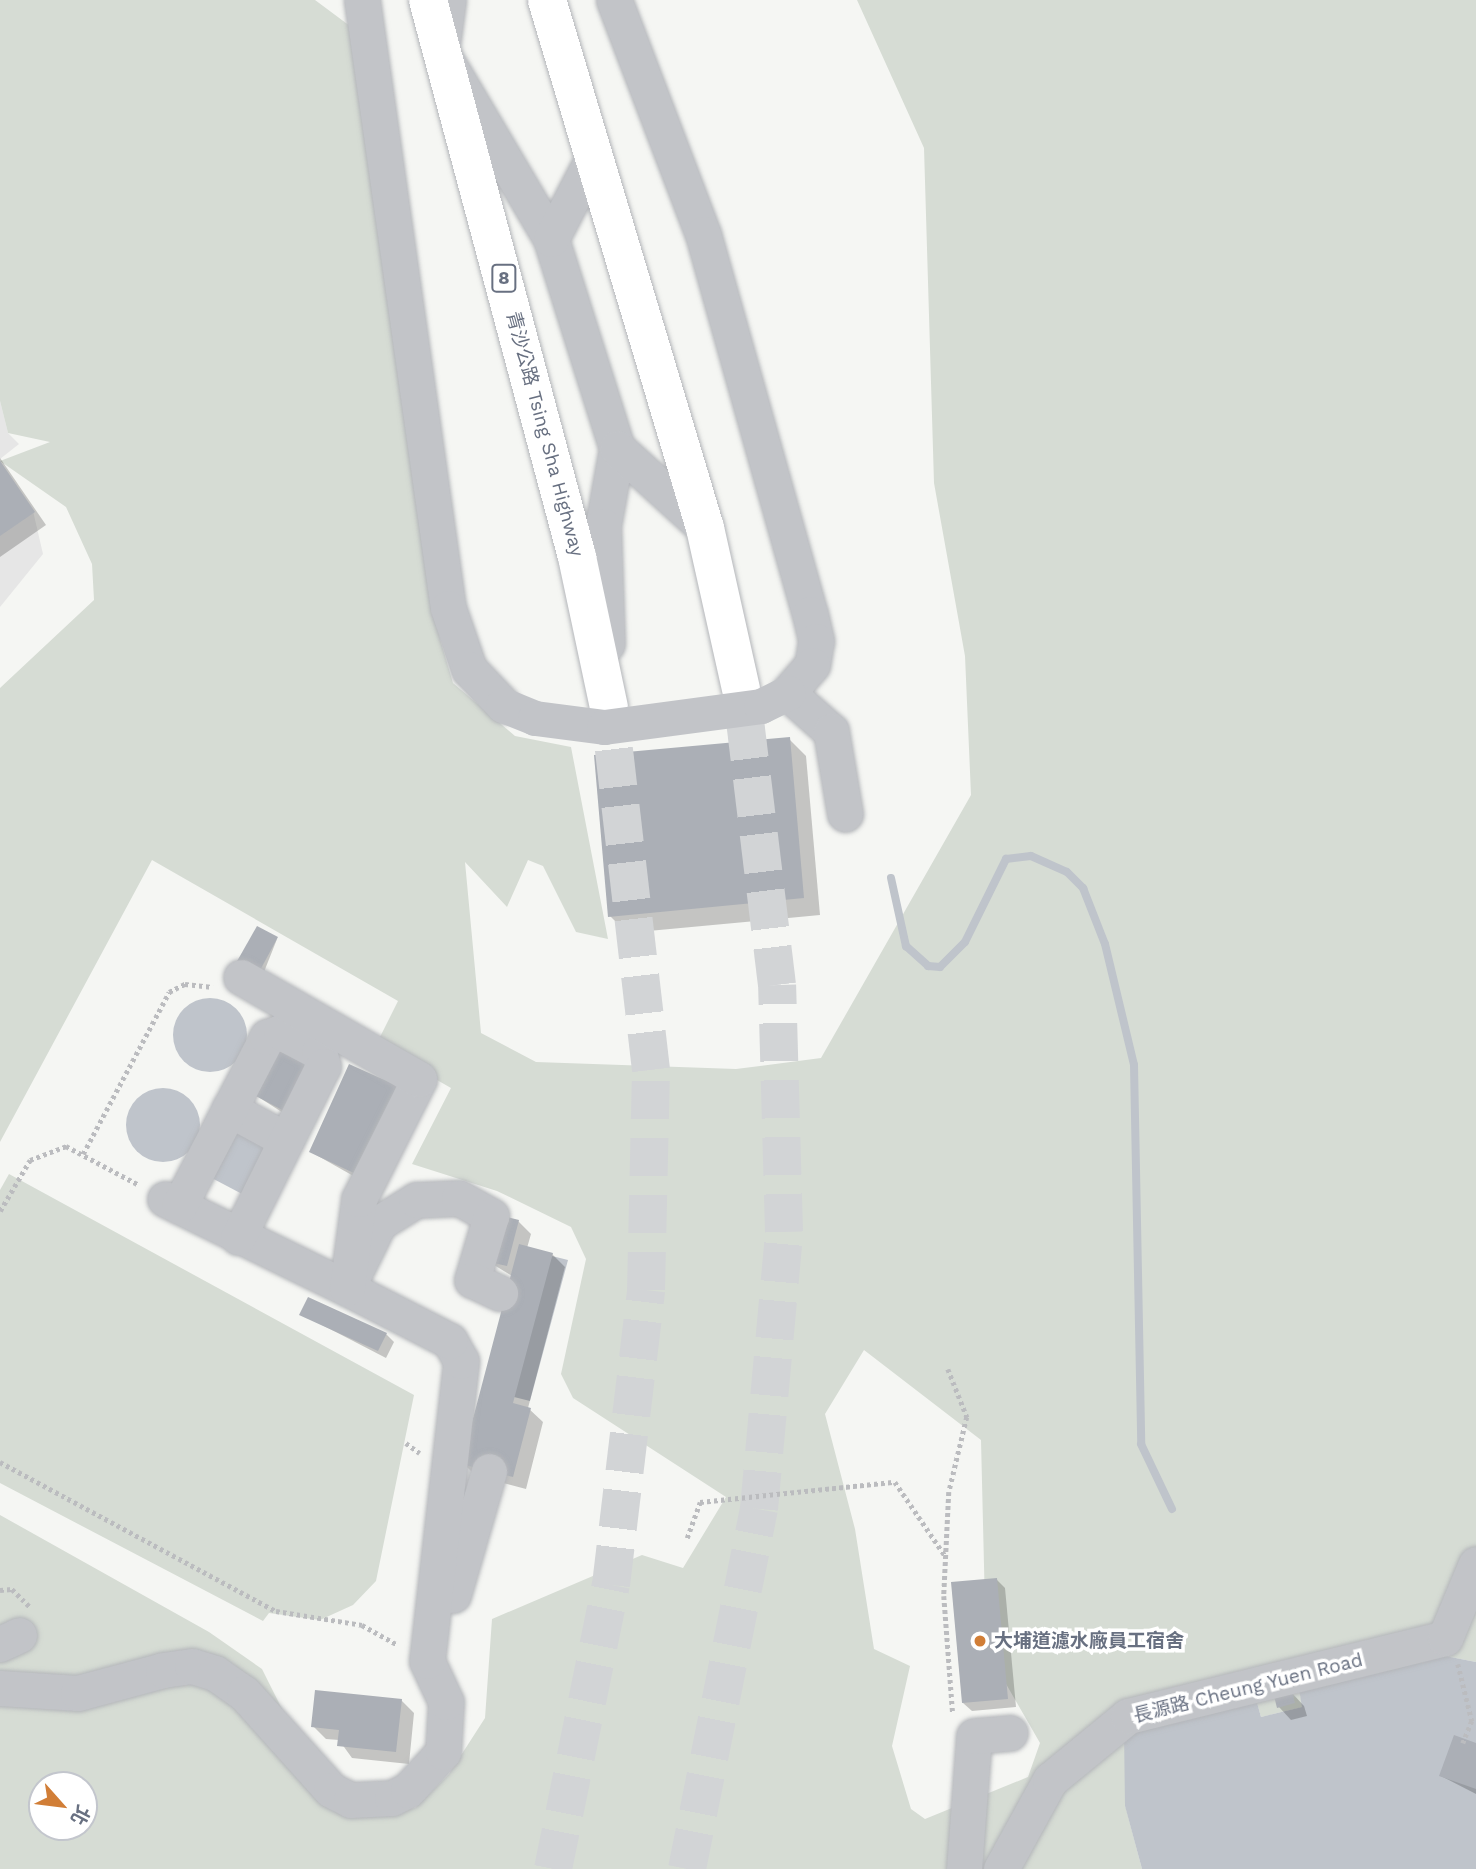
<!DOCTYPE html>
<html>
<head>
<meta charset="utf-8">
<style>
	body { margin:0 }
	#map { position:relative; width:1476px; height:1869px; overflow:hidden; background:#f5f6f3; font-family:"Work Sans","Noto Sans TC",sans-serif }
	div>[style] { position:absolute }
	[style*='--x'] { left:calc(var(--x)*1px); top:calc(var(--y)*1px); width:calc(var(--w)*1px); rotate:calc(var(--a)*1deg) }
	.built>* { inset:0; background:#e6e6e6 }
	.green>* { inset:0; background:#d6dcd4 }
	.water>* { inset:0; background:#bfc4cb }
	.round { border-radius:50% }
	.shadow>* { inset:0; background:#0003 }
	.stream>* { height:8px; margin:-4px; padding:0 4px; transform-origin:4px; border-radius:4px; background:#bfc4cb }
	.building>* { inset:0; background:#abafb6 }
	.highway-tunnel>* { height:38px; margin-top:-19px; transform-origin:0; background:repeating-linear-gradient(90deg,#d2d4d6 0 38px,transparent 0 57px) }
	.path>* { height:4.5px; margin-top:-2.25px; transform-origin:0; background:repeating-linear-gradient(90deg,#bbbcbf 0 3.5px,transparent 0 7px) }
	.roads { filter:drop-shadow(0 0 2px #b4b6ba) drop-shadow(0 0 2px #b4b6ba) }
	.minor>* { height:35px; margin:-17.5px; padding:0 17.5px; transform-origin:17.5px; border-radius:17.5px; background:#c2c4c8 }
	.highway>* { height:38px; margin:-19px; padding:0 19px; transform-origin:19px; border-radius:19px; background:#fff }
	.minor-bridge>* { height:35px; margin:-17.5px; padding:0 17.5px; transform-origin:17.5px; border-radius:17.5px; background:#c2c4c8 }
	.dots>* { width:19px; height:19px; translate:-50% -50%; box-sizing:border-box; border:4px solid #fff; border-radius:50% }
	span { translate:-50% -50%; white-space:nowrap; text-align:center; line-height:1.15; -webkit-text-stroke:7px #fff; paint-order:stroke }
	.shield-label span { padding:2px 5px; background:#fff; border:2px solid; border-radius:5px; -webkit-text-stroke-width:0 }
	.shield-label { font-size:18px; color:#687081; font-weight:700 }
	.street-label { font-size:19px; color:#687081 }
	.poi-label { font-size:19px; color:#687081; font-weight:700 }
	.left { translate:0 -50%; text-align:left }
	.north { position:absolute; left:28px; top:1771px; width:70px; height:70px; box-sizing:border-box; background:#fff; border:2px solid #c3c6cd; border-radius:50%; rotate:118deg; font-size:19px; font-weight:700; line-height:28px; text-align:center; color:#687081 }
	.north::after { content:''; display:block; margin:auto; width:24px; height:32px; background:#d17e37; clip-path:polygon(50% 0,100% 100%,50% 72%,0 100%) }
</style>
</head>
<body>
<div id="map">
	<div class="built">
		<i style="clip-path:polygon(0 401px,8px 433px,19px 444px,0 459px)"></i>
		<i style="clip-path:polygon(0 461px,33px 511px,43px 554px,0 607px)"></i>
	</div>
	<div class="green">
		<i style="clip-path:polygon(evenodd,0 0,315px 0,354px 29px,440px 639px,453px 683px,515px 736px,571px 747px,608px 939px,576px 932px,543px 866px,528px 860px,507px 907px,465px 862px,481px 1033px,536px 1062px,736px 1069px,821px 1058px,971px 795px,965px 656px,934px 483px,924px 148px,857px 0,1476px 0,1476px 1662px,1434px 1654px,1299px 1689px,1303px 1707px,1261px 1717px,1256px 1700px,1125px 1805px,1142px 1869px,0 1869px,0 1515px,209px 1632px,262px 1669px,302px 1749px,358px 1816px,415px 1808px,449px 1774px,485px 1718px,492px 1619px,642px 1555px,683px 1568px,726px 1497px,573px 1398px,561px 1374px,586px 1259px,571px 1227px,497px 1191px,412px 1164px,451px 1088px,376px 1045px,398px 1001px,152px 860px,0 1142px,0 688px,94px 600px,92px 564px,66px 507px,0 461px,50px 442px,8px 433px,0 401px,0 0,864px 1350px,981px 1440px,986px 1649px,1040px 1743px,1028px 1777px,925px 1819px,911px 1809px,892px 1746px,910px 1666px,874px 1649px,855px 1529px,825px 1414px,864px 1350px,0 0,42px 1785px,84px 1785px,84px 1827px,42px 1827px,42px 1785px)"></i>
		<i style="clip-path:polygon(9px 1174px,414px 1395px,376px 1581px,353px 1605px,320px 1620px,269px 1613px,263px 1621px,0 1483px,0 1190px)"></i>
	</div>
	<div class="water">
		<i class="round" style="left:173px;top:998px;width:74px;height:74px"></i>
		<i class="round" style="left:126px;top:1088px;width:74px;height:74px"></i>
		<i style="clip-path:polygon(230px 1129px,268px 1148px,244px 1195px,206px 1175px)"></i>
		<i style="clip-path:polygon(540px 1253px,568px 1260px,530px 1401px,502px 1394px)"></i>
		<i style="clip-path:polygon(1435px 1654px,1476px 1662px,1476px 1869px,1142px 1869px,1125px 1806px,1124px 1731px,1256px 1699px,1261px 1717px,1302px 1707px,1299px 1689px)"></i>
	</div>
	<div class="shadow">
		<i style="clip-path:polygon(0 458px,46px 525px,0 557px)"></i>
		<i style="clip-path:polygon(789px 739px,806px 756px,820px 915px,627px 933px,610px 916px)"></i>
		<i style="clip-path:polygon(277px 939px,262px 977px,242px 966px)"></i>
		<i style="clip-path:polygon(279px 1039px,299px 1123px,252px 1093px)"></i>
		<i style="clip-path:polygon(397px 1088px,371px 1186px,311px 1152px)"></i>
		<i style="clip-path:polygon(518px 1221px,531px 1234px,527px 1248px,552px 1254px,565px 1267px,528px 1408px,543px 1422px,526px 1489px,476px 1476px,463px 1463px,512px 1276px,486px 1260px)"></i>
		<i style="clip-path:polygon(301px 1314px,386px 1334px,394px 1342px,386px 1358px)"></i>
		<i style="clip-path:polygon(997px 1580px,1005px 1588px,1016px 1707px,972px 1711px,963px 1703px)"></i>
		<i style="clip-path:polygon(1292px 1693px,1304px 1706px,1307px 1716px,1291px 1720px,1279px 1707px)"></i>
		<i style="clip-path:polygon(401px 1700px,414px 1713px,409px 1764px,352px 1758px,339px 1740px,326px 1739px,313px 1726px)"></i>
		<i style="clip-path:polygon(1476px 1745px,1476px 1794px,1441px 1776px)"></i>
	</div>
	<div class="stream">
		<i style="--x:891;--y:878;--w:70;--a:77.6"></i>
		<i style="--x:906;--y:946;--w:30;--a:42"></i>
		<i style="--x:928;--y:966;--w:12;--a:5"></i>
		<i style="--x:940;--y:967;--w:35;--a:-45"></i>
		<i style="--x:965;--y:942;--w:93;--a:-63.7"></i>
		<i style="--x:1006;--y:859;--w:25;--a:-7"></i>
		<i style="--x:1031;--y:856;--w:39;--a:24"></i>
		<i style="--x:1067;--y:872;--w:23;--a:45"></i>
		<i style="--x:1083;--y:888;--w:60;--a:68.6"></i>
		<i style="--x:1105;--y:944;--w:124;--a:76.5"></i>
		<i style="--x:1134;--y:1065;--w:379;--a:88.9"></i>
		<i style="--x:1141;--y:1444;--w:72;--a:64.5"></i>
	</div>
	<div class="building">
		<i style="clip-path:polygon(0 461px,35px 512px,0 536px)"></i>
		<i style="clip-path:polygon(790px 737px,804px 898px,608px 917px,594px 755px)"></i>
		<i style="clip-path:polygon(257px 926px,278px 937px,258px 974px,236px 963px)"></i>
		<i style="clip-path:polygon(279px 1037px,315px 1056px,286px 1112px,250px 1093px)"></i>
		<i style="clip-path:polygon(349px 1064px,398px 1086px,358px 1175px,309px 1152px)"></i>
		<i style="clip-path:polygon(496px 1214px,519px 1220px,507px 1266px,484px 1261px)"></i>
		<i style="clip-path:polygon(519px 1244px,553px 1253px,513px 1403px,531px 1408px,513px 1477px,461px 1464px)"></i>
		<i style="clip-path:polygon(308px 1297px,387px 1333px,378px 1351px,299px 1315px)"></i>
		<i style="clip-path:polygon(997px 1578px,1008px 1699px,962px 1703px,951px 1582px)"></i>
		<i style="clip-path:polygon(315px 1690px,402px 1699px,396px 1752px,337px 1746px,339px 1730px,311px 1727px)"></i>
		<i style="clip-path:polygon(1292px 1691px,1295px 1703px,1277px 1708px,1274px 1696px)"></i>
		<i style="clip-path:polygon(1454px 1735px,1476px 1743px,1476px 1789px,1439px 1776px)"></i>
	</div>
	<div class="highway-tunnel">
		<i style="--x:553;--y:1869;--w:290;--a:-78.5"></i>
		<i style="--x:611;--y:1585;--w:297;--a:-83.2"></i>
		<i style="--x:646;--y:1290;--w:220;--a:-88.7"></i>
		<i style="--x:651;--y:1070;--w:365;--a:-96.6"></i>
		<i style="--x:687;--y:1869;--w:367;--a:-78.7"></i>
		<i style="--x:759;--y:1509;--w:278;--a:-84.8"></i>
		<i style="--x:784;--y:1232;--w:247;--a:-91.6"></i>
		<i style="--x:777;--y:985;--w:298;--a:-96.9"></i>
	</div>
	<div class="path">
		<i style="--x:83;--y:1154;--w:183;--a:-62"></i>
		<i style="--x:169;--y:992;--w:18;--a:-27"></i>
		<i style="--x:185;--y:984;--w:28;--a:6"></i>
		<i style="--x:0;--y:1211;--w:59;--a:-59.5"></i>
		<i style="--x:30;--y:1160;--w:39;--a:-21"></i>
		<i style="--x:66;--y:1146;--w:83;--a:28.1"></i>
		<i style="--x:948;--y:1369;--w:52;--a:68.4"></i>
		<i style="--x:967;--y:1417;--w:77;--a:103.5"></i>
		<i style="--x:949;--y:1492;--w:104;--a:92.8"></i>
		<i style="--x:944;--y:1596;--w:119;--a:85.7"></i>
		<i style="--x:406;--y:1443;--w:17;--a:36"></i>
		<i style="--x:0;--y:1462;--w:314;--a:28.4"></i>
		<i style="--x:276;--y:1611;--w:87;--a:9.2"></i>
		<i style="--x:362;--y:1625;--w:41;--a:29.1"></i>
		<i style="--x:687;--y:1538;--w:38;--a:-70"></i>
		<i style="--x:700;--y:1502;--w:196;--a:-5.9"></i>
		<i style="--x:895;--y:1482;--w:91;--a:55.8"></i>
		<i style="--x:0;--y:1590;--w:12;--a:-5"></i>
		<i style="--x:12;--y:1589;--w:25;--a:45"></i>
		<i style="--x:1458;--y:1664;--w:59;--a:76.2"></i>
		<i style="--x:1472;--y:1721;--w:24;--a:112"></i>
	</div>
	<div class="roads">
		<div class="minor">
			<i style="--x:362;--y:0;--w:614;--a:81.95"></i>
			<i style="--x:448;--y:608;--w:65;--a:71"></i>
			<i style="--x:469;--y:669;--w:50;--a:46.6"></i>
			<i style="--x:448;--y:0;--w:52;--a:97.7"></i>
			<i style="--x:441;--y:52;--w:217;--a:59.5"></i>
			<i style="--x:551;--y:239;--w:219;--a:72.5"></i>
			<i style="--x:617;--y:448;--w:79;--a:100.2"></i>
			<i style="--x:603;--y:526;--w:118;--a:88.1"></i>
			<i style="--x:614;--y:0;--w:250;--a:69.2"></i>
			<i style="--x:703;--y:234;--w:395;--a:74.3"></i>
			<i style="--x:810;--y:614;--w:28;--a:77"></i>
			<i style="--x:816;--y:641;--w:24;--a:99"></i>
			<i style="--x:812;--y:665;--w:37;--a:131"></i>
			<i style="--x:788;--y:693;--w:57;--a:41.5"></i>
			<i style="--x:831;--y:731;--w:84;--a:80.4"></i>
			<i style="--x:551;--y:239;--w:91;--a:-62.6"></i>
			<i style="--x:617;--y:448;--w:119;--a:42.3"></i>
			<i style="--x:229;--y:1109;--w:65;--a:28.5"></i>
			<i style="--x:165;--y:1199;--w:203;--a:26.1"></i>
			<i style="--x:347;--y:1288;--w:72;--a:-63.8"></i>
			<i style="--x:379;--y:1223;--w:44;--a:-31.9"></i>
			<i style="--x:416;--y:1200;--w:43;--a:-2.7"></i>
			<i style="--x:459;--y:1198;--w:37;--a:29"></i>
			<i style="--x:491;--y:1216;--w:67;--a:106.5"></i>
			<i style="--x:472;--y:1280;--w:31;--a:25"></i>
			<i style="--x:179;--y:1206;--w:191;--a:-62.5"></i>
			<i style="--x:267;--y:1037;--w:15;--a:-20"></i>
			<i style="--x:281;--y:1032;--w:43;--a:27.8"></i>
			<i style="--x:319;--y:1052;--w:15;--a:74"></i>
			<i style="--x:323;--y:1066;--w:191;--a:116.4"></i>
			<i style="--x:453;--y:1595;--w:129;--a:-73.8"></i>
			<i style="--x:0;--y:1644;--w:21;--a:-25"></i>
			<i style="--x:0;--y:1688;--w:78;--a:3.7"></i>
			<i style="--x:78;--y:1693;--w:88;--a:-15.1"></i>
			<i style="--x:163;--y:1670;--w:29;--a:-8"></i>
			<i style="--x:192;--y:1666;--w:24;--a:17"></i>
			<i style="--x:215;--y:1673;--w:35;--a:35"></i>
			<i style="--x:244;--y:1693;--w:130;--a:48.1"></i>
			<i style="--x:331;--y:1790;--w:22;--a:27"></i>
			<i style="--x:351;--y:1800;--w:41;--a:-2.8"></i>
			<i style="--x:392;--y:1798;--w:18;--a:-27"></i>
			<i style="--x:408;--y:1790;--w:52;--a:-47.4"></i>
			<i style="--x:443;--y:1752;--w:50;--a:-86.6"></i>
			<i style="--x:446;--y:1702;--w:45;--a:-114.9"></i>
			<i style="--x:427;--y:1661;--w:302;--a:-83.5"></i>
			<i style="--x:461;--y:1361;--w:23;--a:-119"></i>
			<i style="--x:450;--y:1341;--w:116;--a:-152.8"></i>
			<i style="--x:347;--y:1288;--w:90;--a:-82.3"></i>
			<i style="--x:359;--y:1199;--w:134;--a:-63.4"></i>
			<i style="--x:419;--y:1079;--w:205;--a:-150.2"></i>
			<i style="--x:964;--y:1869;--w:133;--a:-85.7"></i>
			<i style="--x:974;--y:1736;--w:36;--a:-5"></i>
			<i style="--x:1001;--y:1869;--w:102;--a:-61.2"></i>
			<i style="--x:1050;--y:1780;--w:101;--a:-39.4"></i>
			<i style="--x:1128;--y:1716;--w:326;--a:-13.8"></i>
			<i style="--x:1445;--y:1638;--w:80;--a:-67.3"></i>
		</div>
		<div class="highway">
			<i style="--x:428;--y:0;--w:577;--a:75.02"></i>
			<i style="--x:577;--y:557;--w:153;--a:78"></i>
			<i style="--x:547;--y:0;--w:551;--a:73.34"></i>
			<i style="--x:705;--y:528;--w:165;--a:77.4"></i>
		</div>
	</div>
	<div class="minor-bridge">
		<i style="--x:503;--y:705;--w:35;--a:22"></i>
		<i style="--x:535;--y:718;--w:70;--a:7.4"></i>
		<i style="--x:604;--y:727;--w:158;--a:-7.6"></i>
		<i style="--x:761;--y:706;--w:30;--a:-26"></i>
	</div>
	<div class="dots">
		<i style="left:980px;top:1641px;background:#d17e37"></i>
	</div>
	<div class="shield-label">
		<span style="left:504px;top:278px">8</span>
	</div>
	<div class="street-label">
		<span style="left:545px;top:434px;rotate:75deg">青沙公路 Tsing Sha Highway</span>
		<span style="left:1248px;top:1688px;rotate:-14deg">長源路 Cheung Yuen Road</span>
	</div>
	<div class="poi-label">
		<span class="left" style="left:994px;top:1641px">大埔道濾水廠員工宿舍</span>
	</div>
	<div class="north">北</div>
</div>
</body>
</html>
